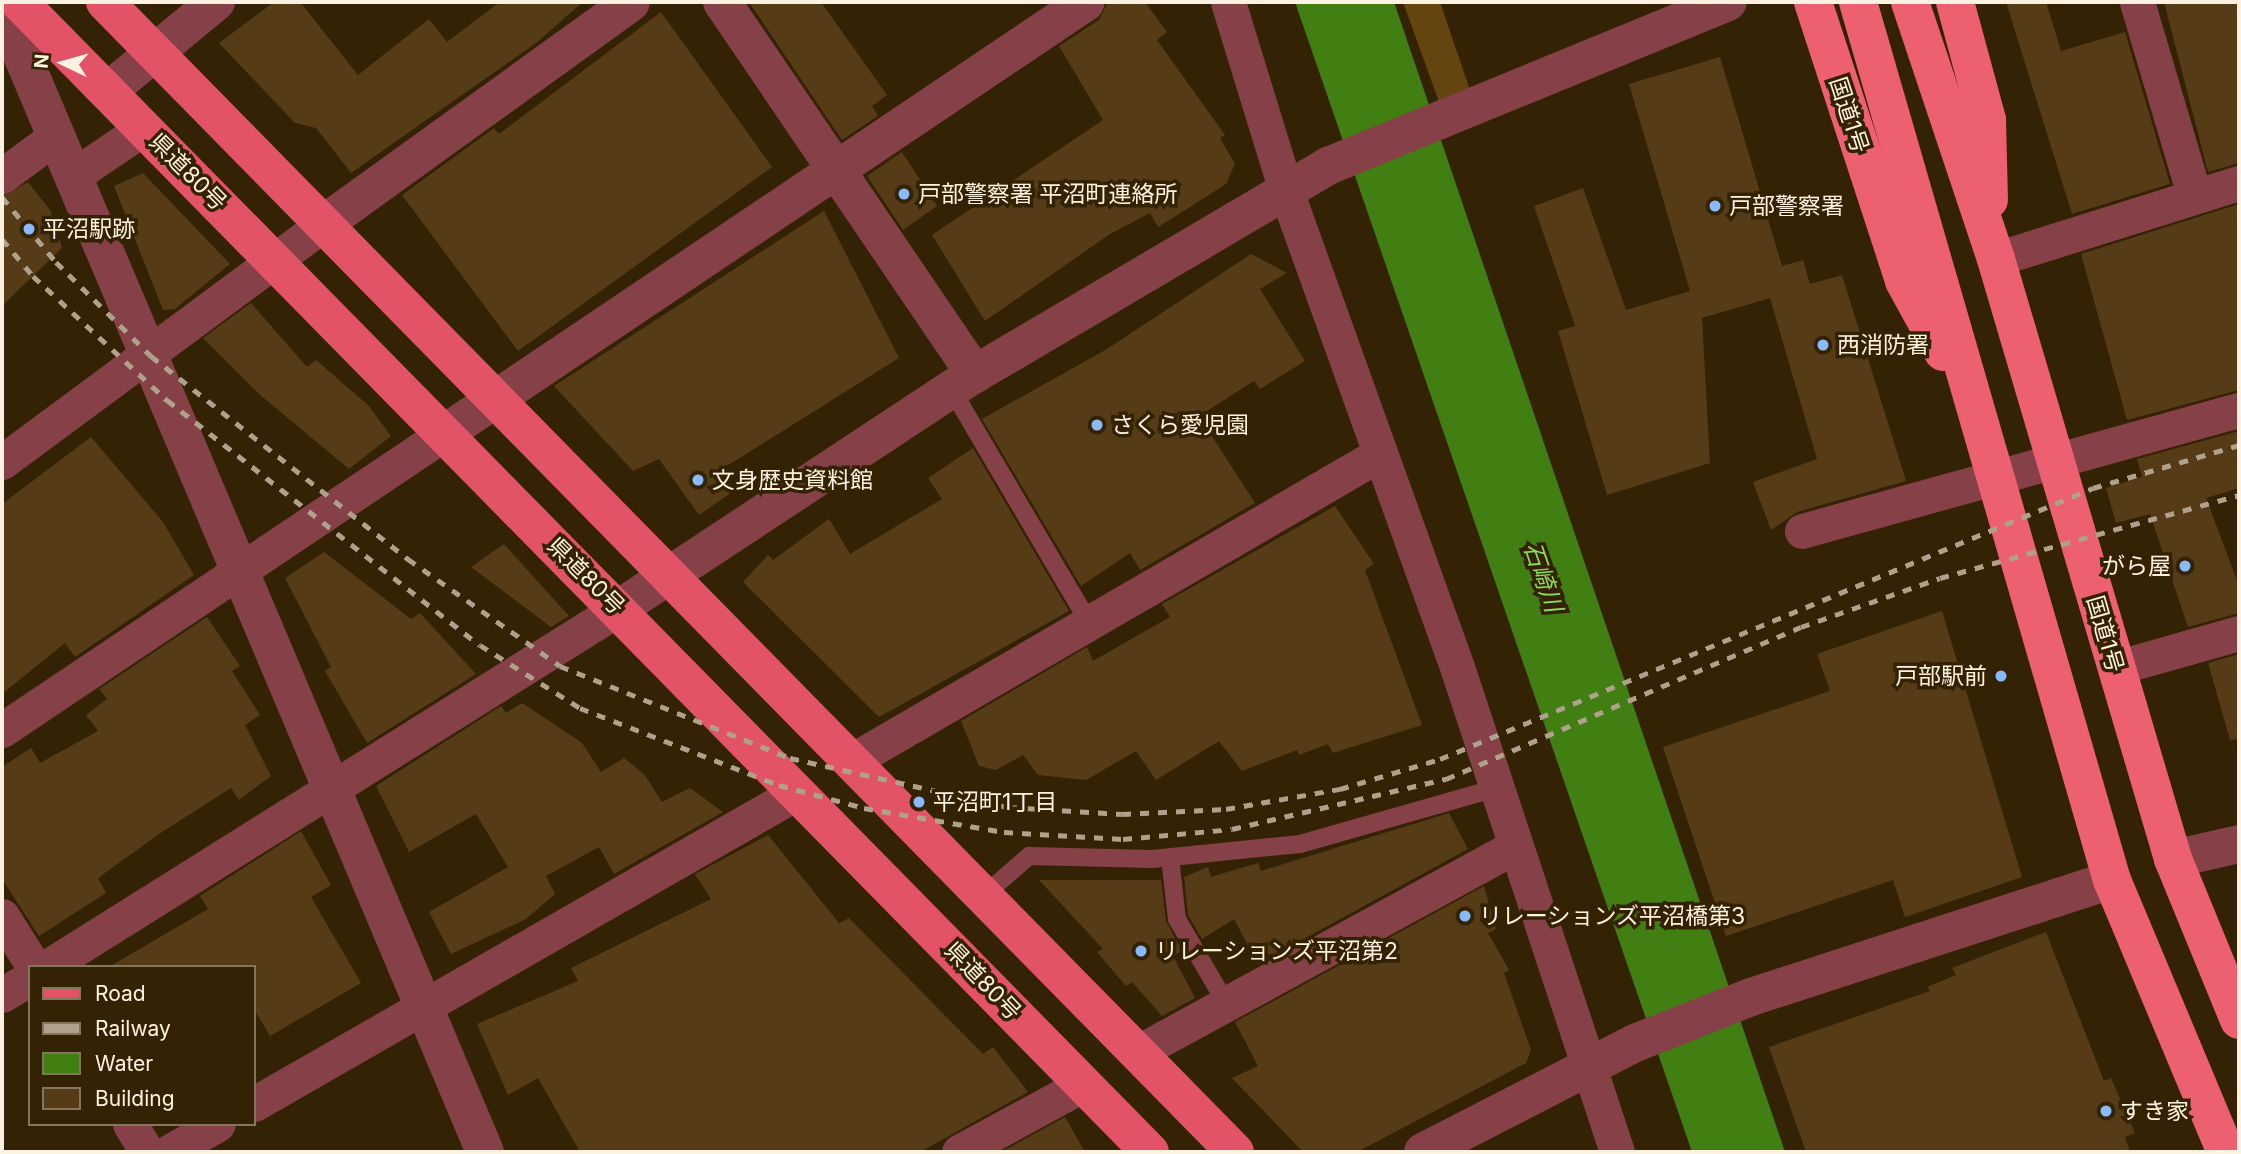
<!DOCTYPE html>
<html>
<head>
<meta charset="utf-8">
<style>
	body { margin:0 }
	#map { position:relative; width:2241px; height:1154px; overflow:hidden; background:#342205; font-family:Inter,"Noto Sans JP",sans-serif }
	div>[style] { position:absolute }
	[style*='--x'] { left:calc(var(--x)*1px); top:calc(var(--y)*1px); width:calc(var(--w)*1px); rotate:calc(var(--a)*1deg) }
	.green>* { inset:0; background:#644510 }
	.water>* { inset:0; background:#427f12 }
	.building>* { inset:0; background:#553c17 }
	.service>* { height:18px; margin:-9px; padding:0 9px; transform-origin:9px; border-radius:9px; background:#854147 }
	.minor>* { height:35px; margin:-17.5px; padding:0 17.5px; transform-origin:17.5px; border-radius:17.5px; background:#854147 }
	.tertiary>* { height:38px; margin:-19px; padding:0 19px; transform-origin:19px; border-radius:19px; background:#854147 }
	.primary>* { height:38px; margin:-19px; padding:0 19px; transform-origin:19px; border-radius:19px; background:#e25367 }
	.trunk>* { height:38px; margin:-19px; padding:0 19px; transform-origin:19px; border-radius:19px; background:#ec6072 }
	.rail>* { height:5px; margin-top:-2.5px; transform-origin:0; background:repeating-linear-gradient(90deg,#afa18c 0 9px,transparent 0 18px) }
	.dots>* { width:19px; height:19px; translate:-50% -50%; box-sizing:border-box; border:4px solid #342205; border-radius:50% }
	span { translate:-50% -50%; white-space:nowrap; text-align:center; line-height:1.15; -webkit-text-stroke:7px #342205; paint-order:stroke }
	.street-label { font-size:23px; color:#fdf1e1 }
	.poi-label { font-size:23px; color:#fdf1e1 }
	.left { translate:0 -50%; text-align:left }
	.right { translate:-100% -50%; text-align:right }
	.water-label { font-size:24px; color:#8ada5b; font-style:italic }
	.frame { position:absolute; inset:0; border:4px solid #fdf1e1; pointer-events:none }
	.legend { position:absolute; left:28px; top:965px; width:228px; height:161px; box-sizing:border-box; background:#342205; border:2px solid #84755d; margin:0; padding:9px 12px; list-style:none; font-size:21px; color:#fdf1e1 }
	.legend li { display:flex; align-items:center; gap:14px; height:35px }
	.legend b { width:35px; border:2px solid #84755d }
	.north { position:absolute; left:28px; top:28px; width:70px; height:70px; -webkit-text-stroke:5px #342205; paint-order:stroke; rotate:275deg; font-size:19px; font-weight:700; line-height:28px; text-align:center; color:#fdf1e1 }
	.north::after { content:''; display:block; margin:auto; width:24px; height:32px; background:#fdf1e1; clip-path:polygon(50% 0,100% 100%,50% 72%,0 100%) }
</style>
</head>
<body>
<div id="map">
	<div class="green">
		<i style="clip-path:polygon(1403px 2px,1440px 2px,1470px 90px,1439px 102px)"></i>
	</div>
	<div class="water">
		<i style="clip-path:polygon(1295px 2px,1394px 2px,1785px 1152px,1692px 1152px)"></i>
	</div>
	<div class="building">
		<i style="clip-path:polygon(274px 2px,300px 2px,358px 75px,429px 19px,447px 42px,500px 2px,583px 2px,536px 43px,351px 173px,316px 128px,295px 123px,219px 43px)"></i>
		<i style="clip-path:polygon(749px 2px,821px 2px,887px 95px,872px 106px,878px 116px,842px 140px)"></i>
		<i style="clip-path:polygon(1108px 2px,1145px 2px,1167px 32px,1157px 40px,1225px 135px,1220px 138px,1235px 164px,1226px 184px,1187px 209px,1158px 227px,1150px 213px,1110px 234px,985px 321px,932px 235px,1103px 120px,1059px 46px,1099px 20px)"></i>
		<i style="clip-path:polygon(2006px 2px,2046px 2px,2061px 51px,2125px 32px,2170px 184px,2072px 214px)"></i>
		<i style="clip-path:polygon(2164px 2px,2239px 2px,2239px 163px,2208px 172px)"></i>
		<i style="clip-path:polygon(661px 12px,772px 167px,518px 351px,402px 195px,494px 128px,499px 134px)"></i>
		<i style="clip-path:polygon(1720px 57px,1782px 266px,1803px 260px,1810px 284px,1842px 275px,1906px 481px,1797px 512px,1771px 530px,1753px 482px,1817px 459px,1770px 298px,1702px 318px,1710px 463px,1607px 495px,1558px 331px,1575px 326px,1534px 206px,1583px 188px,1626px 310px,1690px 291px,1629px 84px)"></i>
		<i style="clip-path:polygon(902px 152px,937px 206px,903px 230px,867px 176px)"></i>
		<i style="clip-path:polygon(143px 173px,230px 264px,175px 309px,163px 310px,114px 186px)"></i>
		<i style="clip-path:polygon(28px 182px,50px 210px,62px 248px,2px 306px,2px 196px)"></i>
		<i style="clip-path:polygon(2239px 204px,2239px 390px,2127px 420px,2081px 254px)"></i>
		<i style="clip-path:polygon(824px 211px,899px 358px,722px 469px,735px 490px,699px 515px,659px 459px,633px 471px,554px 386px)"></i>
		<i style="clip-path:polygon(1251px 254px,1287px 273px,1260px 289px,1305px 361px,1260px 389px,1254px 381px,1199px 416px,1255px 503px,1140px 570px,1130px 553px,1081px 586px,982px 419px,1107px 349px)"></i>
		<i style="clip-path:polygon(251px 303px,307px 367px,316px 360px,368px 405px,391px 436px,349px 469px,259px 394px,203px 338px)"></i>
		<i style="clip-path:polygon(2239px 431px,2239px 488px,2206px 498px,2239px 586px,2239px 613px,2188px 627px,2150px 514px,2116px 523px,2106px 488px,2142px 477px,2137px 459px)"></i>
		<i style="clip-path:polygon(91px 437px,163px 522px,194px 575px,75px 657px,65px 643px,2px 694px,2px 504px)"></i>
		<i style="clip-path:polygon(973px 448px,1069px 611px,879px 717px,743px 582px,768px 555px,773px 560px,829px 519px,850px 554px,942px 499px,928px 478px)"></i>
		<i style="clip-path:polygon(1335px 506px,1374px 564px,1365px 570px,1422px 725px,1333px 753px,1328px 744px,1299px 755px,1297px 750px,1242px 771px,1219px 741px,1156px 780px,1136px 751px,1086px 780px,1038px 775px,1023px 755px,996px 770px,979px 766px,961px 721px,1087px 647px,1093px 661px,1170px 617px,1162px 604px)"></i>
		<i style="clip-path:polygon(504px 544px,569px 616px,551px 627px,471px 567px)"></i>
		<i style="clip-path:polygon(324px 552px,411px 619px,420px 613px,476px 674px,367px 743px,325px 671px,331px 667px,285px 578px)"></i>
		<i style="clip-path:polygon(1942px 611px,2022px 877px,1905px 917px,1893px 880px,1726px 936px,1663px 747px,1830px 691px,1817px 654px)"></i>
		<i style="clip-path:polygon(207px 617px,240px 666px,232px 671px,260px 715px,245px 725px,271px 776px,239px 800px,231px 788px,159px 834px,98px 878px,106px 893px,39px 936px,2px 879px,2px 767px,31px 748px,40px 763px,98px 731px,86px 715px,107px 699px,99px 689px)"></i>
		<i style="clip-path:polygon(2239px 654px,2239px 739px,2230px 740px,2208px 663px)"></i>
		<i style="clip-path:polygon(522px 703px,582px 743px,601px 772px,624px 758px,644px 774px,662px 802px,690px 788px,723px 812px,614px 874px,599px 847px,546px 876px,555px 894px,526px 919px,451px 954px,429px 912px,508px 867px,476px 814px,409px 852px,376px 786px,501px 706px,506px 713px)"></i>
		<i style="clip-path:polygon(1449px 813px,1468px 849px,1258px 964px,1234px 919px,1202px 939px,1188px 915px,1184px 877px,1208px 867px,1211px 877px,1258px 863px,1261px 871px)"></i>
		<i style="clip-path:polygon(301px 831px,331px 885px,311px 897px,361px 983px,270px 1036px,254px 1009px,254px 967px,109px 967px,208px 909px,200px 896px)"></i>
		<i style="clip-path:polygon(768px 835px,839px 923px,849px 918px,983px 1054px,993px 1047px,1028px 1092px,920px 1152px,580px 1152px,538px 1078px,508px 1095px,477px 1024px,578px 981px,571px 968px,711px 899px,695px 874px)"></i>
		<i style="clip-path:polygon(1039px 880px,1161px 880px,1166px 921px,1182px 951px,1173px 956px,1195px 998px,1162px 1016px,1132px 982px,1126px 986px,1097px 952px,1103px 949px)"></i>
		<i style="clip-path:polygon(1484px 886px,1496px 929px,1488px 933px,1509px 970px,1504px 973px,1531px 1050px,1526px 1063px,1357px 1152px,1303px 1152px,1232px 1078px,1258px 1066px,1235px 1022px)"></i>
		<i style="clip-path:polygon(2046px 932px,2104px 1081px,2111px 1078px,2135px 1133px,2125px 1137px,2130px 1152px,1806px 1152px,1769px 1047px,1930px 991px,1927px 987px,1956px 975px,1952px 968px)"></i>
		<i style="clip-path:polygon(1065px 1117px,1085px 1152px,1001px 1152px)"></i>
	</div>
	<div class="service">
		<i style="--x:952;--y:390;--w:270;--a:59.5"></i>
		<i style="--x:1170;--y:858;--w:61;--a:83.5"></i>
		<i style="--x:1177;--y:919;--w:99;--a:59.8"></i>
		<i style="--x:984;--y:895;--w:60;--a:-40.9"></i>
		<i style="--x:1029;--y:856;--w:123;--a:1.4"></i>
		<i style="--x:1152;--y:859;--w:149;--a:-5.8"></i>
		<i style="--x:1300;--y:844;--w:204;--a:-15.9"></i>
	</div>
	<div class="minor">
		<i style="--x:1228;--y:2;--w:198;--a:72.9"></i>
		<i style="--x:1286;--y:191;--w:506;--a:70.24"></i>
		<i style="--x:1457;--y:667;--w:511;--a:71.74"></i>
		<i style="--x:2137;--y:2;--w:201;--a:73.5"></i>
		<i style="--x:2;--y:176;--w:67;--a:-36.5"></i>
		<i style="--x:73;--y:176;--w:86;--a:-34.1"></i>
		<i style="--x:1996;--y:259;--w:255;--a:-17.4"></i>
		<i style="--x:2;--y:462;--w:402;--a:-36.5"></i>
		<i style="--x:1802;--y:531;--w:453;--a:-15.5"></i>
		<i style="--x:2115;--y:668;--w:129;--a:-15.8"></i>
		<i style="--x:2;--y:730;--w:533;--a:-33.84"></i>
		<i style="--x:853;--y:760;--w:607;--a:-30.15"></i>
		<i style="--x:2;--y:916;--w:60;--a:57.9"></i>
		<i style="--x:47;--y:967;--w:674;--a:-32.09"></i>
		<i style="--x:2;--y:995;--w:33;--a:-31"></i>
		<i style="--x:1138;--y:1052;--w:430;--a:-28.6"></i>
		<i style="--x:254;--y:1104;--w:627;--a:-29.84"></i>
		<i style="--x:130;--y:1124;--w:33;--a:59"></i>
		<i style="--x:169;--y:1152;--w:56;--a:-29.7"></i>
		<i style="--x:959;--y:1152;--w:142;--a:-28.5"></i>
	</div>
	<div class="tertiary">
		<i style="--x:18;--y:2;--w:39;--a:93"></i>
		<i style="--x:16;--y:41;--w:1206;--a:67.11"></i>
		<i style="--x:722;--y:2;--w:450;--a:55.8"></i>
		<i style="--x:108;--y:91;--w:140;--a:-39.5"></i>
		<i style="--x:325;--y:223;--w:377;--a:-35.8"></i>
		<i style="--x:445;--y:433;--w:772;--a:-33.92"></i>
		<i style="--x:618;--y:609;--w:427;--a:-33.4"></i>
		<i style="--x:975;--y:374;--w:410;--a:-30.5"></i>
		<i style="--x:1328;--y:166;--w:432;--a:-22.3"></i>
		<i style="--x:2173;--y:859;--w:68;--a:-12.8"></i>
		<i style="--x:1423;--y:1152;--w:238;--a:-27.2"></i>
		<i style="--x:1635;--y:1043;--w:125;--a:-21.6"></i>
		<i style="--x:1751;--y:997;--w:379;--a:-18"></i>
	</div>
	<div class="primary">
		<i style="--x:19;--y:2;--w:1613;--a:45.48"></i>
		<i style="--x:105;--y:2;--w:1612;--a:45.5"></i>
	</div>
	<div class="trunk">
		<i style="--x:1813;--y:2;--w:293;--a:71.9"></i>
		<i style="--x:1904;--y:281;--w:81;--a:61.2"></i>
		<i style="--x:1858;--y:2;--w:914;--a:73.87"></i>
		<i style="--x:2112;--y:880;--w:295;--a:67.3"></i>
		<i style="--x:1910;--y:2;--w:271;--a:71.5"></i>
		<i style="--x:1996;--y:259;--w:626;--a:73.56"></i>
		<i style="--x:2173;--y:859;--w:174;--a:67.7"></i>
		<i style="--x:1955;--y:2;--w:122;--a:74.8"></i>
		<i style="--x:1987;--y:120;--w:80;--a:88.6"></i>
	</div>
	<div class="rail">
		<i style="--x:2;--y:197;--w:85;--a:50.3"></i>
		<i style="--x:56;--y:262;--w:134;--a:44.7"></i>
		<i style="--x:151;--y:356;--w:328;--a:38.3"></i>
		<i style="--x:408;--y:559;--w:186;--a:35.1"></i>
		<i style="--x:560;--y:666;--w:248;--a:21.8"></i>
		<i style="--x:790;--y:758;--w:223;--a:12.7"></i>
		<i style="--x:1008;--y:807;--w:114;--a:3.5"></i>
		<i style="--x:1122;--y:814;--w:104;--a:-2.8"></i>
		<i style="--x:1226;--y:809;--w:116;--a:-10"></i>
		<i style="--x:1340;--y:789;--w:104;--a:-16.7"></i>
		<i style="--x:1440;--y:759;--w:707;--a:-22.54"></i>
		<i style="--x:2093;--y:488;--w:152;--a:-16.4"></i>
		<i style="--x:2;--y:239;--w:48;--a:50"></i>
		<i style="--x:33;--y:276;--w:183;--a:42.8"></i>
		<i style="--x:167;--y:400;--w:397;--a:38.1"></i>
		<i style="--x:480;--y:645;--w:118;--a:32.2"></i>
		<i style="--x:580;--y:708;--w:213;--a:21.2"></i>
		<i style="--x:779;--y:785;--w:88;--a:15.1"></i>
		<i style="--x:864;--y:808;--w:142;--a:9.7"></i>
		<i style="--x:1004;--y:832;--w:119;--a:3.4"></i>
		<i style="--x:1123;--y:839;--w:109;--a:-5.2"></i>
		<i style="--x:1232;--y:829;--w:220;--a:-13.2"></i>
		<i style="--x:1446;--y:779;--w:386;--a:-23.2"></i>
		<i style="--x:1801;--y:627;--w:147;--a:-19.4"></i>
		<i style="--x:1940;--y:578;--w:310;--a:-15.5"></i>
	</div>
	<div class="dots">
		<i style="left:904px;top:194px;background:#88bafc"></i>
		<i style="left:1715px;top:206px;background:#88bafc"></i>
		<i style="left:29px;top:229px;background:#88bafc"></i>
		<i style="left:1823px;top:345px;background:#88bafc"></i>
		<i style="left:1097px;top:425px;background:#88bafc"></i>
		<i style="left:698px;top:480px;background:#88bafc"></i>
		<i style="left:2185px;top:566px;background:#88bafc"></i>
		<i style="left:2001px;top:676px;background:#88bafc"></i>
		<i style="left:919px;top:802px;background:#88bafc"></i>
		<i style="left:1465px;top:916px;background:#88bafc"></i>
		<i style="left:1141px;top:951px;background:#88bafc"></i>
		<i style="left:2106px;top:1111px;background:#88bafc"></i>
	</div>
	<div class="street-label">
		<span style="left:1849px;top:115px;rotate:72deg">国道1号</span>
		<span style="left:188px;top:172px;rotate:45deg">県道80号</span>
		<span style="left:586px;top:576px;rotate:45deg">県道80号</span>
		<span style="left:2105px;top:634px;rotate:74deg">国道1号</span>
		<span style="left:983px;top:981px;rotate:46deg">県道80号</span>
	</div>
	<div class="poi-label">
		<span class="left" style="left:918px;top:194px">戸部警察署 平沼町連絡所</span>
		<span class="left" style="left:1729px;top:206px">戸部警察署</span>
		<span class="left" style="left:43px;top:229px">平沼駅跡</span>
		<span class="left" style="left:1837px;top:345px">西消防署</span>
		<span class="left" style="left:1111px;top:425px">さくら愛児園</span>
		<span class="left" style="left:712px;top:480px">文身歴史資料館</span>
		<span class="right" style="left:2171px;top:566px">がら屋</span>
		<span class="right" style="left:1987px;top:676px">戸部駅前</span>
		<span class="left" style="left:933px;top:802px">平沼町1丁目</span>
		<span class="left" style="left:1479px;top:916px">リレーションズ平沼橋第3</span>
		<span class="left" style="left:1155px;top:951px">リレーションズ平沼第2</span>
		<span class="left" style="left:2120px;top:1111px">すき家</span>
	</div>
	<div class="water-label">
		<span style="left:1543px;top:577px;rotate:71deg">石崎川</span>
	</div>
	<div class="frame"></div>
	<ul class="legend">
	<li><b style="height:9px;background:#e25367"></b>Road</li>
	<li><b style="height:9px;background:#afa18c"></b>Railway</li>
	<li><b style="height:19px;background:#427f12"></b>Water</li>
	<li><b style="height:19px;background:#553c17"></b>Building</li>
	</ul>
	<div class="north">N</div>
</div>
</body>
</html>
